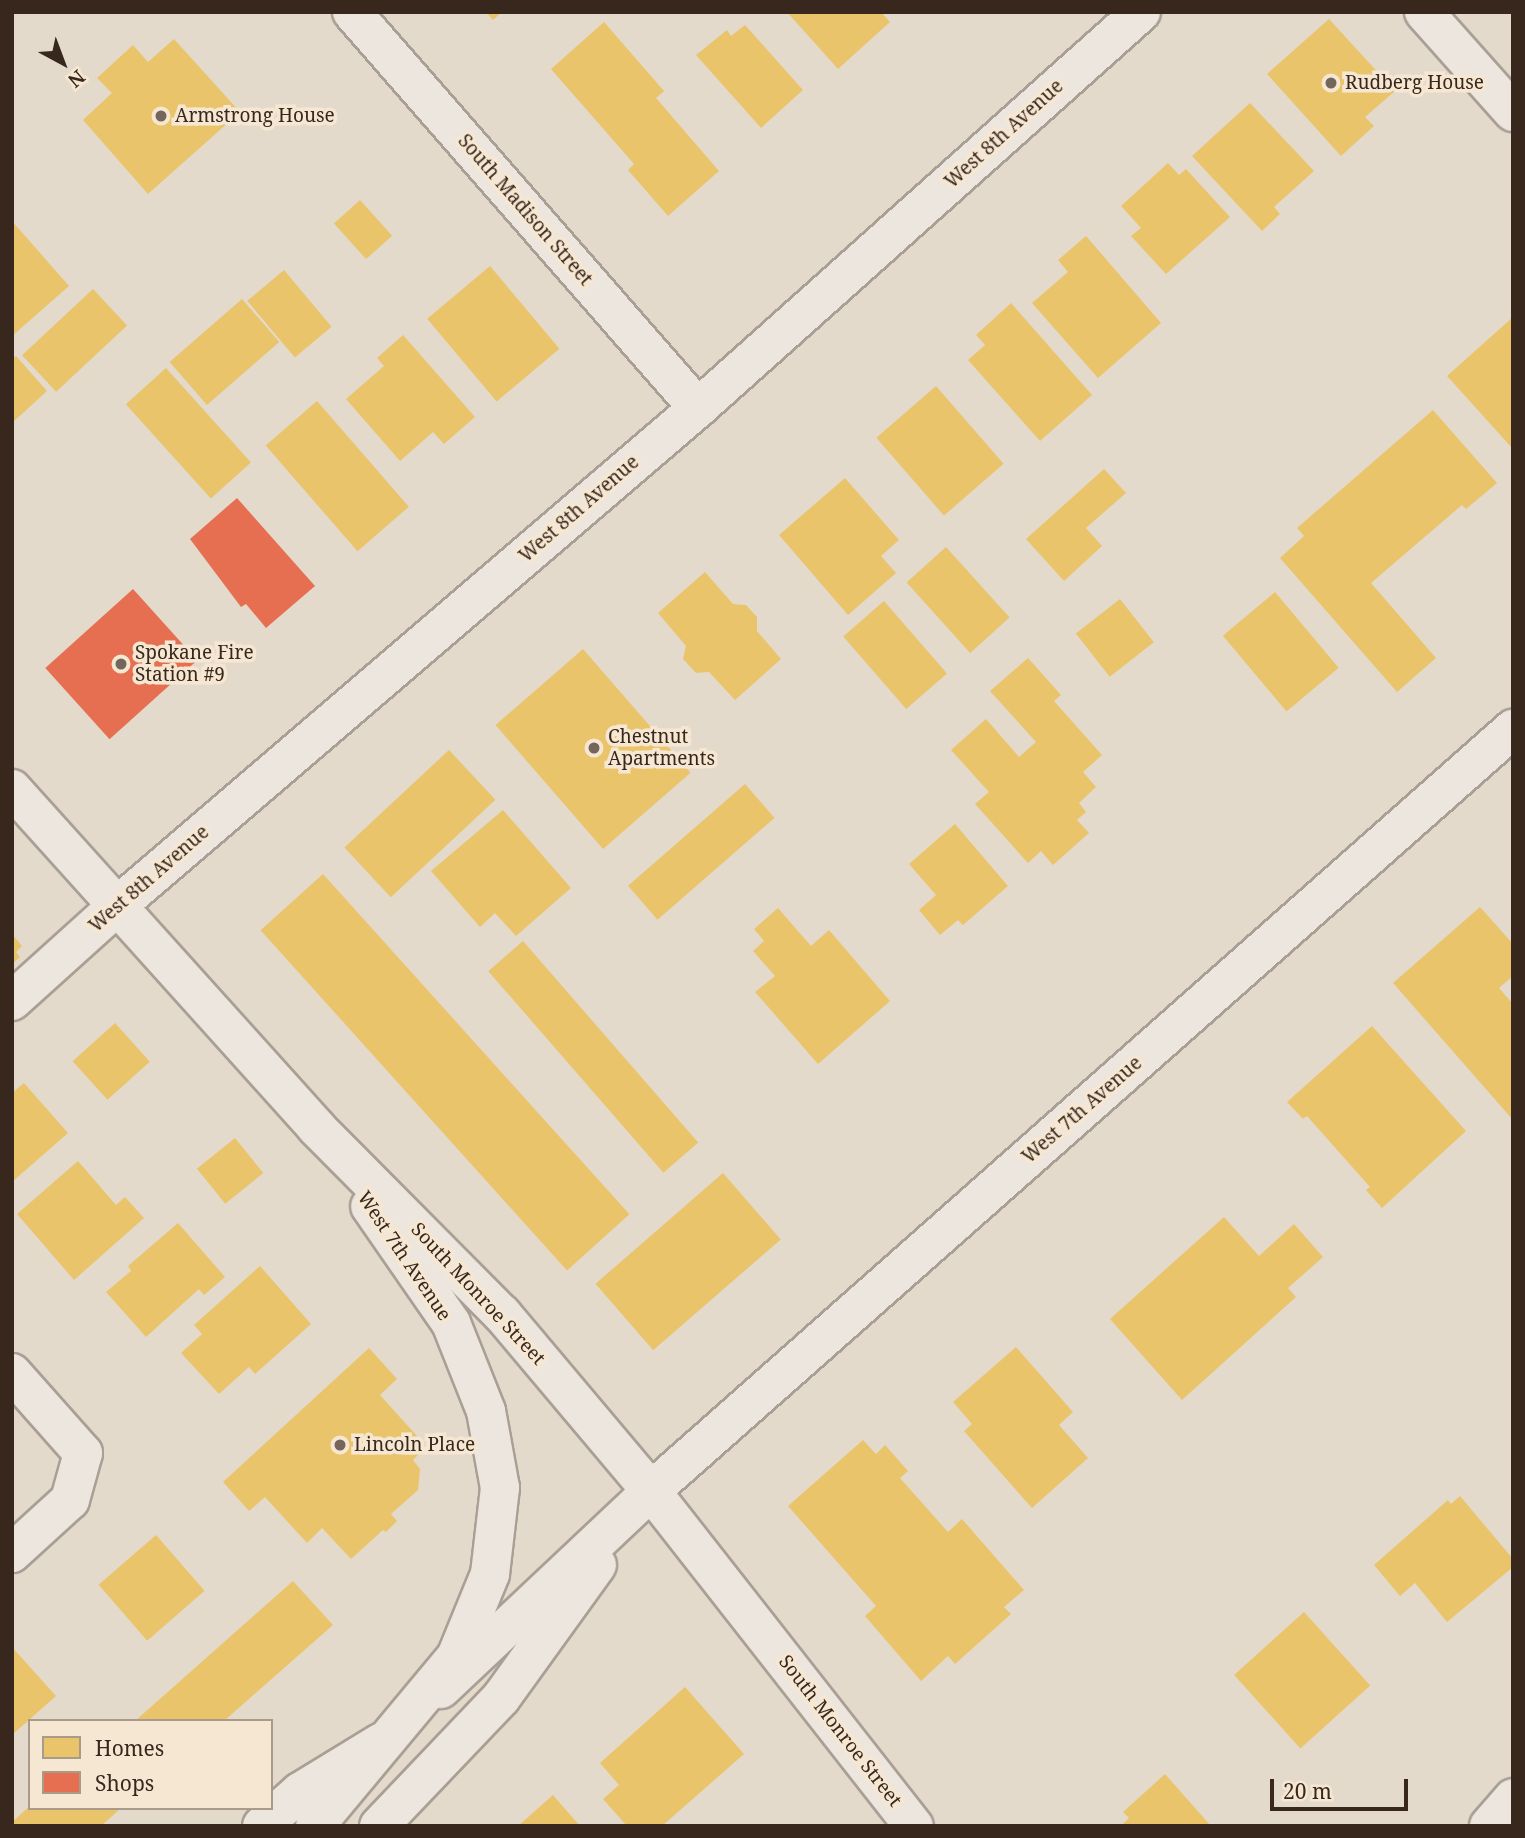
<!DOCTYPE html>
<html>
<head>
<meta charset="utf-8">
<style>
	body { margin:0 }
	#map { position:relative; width:1525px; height:1838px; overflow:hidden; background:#e4dacc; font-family:"Noto Serif",serif }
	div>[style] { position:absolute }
	.homes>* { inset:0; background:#e9c46a; transform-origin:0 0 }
	.shops>* { inset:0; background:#e76f51; transform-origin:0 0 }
	.roads { filter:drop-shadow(2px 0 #a99f95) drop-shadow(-2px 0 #a99f95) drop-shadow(0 2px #a99f95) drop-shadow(0 -2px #a99f95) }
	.street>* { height:38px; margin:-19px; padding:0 19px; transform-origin:19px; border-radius:19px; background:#ece6de }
	.secondary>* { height:38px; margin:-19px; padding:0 19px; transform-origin:19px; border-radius:19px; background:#ece6de }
	.dots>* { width:19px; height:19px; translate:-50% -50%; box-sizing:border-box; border:4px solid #f6e7d2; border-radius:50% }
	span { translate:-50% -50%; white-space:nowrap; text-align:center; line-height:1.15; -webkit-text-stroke:7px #f6e7d2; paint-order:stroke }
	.poi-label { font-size:19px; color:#38271d }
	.left { translate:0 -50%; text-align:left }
	.street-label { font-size:19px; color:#38271d }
	.frame { position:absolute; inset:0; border:14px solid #38271d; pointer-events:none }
	.legend { position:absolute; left:28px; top:1719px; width:245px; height:91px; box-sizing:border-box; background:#f6e7d2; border:2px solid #aa9a8a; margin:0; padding:9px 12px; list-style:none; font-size:21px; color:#38271d }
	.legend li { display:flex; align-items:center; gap:14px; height:35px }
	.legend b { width:35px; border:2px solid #aa9a8a }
	.north { position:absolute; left:28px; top:28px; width:70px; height:70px; -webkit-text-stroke:5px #f6e7d2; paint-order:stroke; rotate:139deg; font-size:19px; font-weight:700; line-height:28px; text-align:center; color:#38271d }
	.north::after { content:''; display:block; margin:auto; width:24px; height:32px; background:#38271d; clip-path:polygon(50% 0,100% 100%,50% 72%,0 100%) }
	.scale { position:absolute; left:1270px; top:1779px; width:138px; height:32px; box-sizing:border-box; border:4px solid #38271d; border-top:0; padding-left:9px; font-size:21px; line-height:24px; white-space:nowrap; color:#38271d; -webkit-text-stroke:5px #f6e7d2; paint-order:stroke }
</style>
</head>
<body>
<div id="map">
	<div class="homes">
		<div style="clip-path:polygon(486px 12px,502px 12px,493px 20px)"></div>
		<div style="clip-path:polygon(787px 12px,881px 12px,890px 22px,838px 69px)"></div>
		<div style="clip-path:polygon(1329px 19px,1395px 91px,1365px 117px,1374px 126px,1341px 156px,1267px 74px)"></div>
		<div style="clip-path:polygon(604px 22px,664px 91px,656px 98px,719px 171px,668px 216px,628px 170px,634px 164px,551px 69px)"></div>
		<div style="clip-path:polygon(745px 25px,803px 90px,761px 128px,696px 55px,727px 30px,731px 36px)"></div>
		<div style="clip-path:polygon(174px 39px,240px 112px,148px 194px,83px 120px,112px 93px,97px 78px,133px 45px,148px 62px)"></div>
		<div style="clip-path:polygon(1250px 103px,1314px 171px,1274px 207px,1280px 214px,1262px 231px,1192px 156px)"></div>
		<div style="clip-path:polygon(1168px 163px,1179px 175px,1186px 169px,1230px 217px,1166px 274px,1131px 236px,1141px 228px,1121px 206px)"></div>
		<div style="left:360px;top:200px;width:48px;height:35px;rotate:48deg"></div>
		<div style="clip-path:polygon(12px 221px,69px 286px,12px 336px)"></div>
		<div style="clip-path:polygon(1086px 236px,1161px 323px,1098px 378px,1032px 303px,1068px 272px,1058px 260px)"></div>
		<div style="left:490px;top:266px;width:108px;height:82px;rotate:50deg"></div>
		<div style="left:284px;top:270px;width:74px;height:48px;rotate:50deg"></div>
		<div style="left:93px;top:289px;width:50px;height:97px;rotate:47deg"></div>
		<div style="left:242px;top:299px;width:57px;height:96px;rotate:49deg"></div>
		<div style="clip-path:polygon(1011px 303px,1092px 395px,1040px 441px,968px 360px,985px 345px,976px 335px)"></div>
		<div style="clip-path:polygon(1513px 317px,1513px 449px,1447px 376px)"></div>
		<div style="clip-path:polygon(403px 335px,475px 417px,444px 444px,433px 432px,400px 461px,346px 399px,384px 366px,377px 358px)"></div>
		<div style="clip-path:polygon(16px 356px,47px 391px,12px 423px,12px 359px)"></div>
		<div style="left:166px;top:368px;width:127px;height:54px;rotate:48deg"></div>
		<div style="left:936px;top:386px;width:103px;height:79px;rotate:49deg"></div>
		<div style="left:317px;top:401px;width:140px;height:68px;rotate:49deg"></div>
		<div style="clip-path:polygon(1433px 410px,1497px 483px,1466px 509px,1462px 505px,1371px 583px,1436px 658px,1397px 692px,1280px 558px,1304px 536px,1297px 528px)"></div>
		<div style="clip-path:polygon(1104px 469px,1126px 493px,1086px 528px,1102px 546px,1064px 581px,1026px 539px)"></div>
		<div style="clip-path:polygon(845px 478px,899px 540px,881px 556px,896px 573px,848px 615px,779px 535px)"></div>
		<div style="left:946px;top:547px;width:95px;height:53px;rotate:48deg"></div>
		<div style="clip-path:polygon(705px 572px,733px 604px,746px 605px,757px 617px,757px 631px,781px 659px,735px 700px,709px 672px,696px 673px,683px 659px,686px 646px,658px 613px)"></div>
		<div style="left:1275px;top:592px;width:99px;height:68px;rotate:50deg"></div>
		<div style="left:1120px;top:599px;width:55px;height:56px;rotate:52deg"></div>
		<div style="left:884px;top:601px;width:96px;height:54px;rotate:49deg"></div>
		<div style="left:583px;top:649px;width:164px;height:116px;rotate:49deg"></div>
		<div style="clip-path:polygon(1028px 658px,1061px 695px,1054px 701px,1102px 755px,1083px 772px,1096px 787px,1079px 803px,1086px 812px,1077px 820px,1089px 833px,1053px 865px,1041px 851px,1028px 863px,975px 804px,989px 792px,951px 750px,986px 719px,1019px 757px,1036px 742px,990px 691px)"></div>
		<div style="left:449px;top:750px;width:68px;height:143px;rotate:47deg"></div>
		<div style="left:745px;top:784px;width:45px;height:155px;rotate:49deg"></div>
		<div style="clip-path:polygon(503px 810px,571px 888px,516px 936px,495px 913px,480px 927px,431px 871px)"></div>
		<div style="clip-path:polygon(955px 824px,1008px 886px,963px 925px,958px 920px,940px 935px,919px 910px,936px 895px,909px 864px)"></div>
		<div style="left:323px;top:874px;width:458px;height:84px;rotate:48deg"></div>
		<div style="clip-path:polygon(1480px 907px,1513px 944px,1513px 976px,1499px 988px,1513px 1004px,1513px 1120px,1393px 983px)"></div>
		<div style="clip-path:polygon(778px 908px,811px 946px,829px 930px,890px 1001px,818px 1064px,755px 992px,775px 976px,753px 951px,764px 941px,754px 929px)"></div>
		<div style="clip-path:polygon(12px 934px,22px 946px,16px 952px,20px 957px,12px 964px)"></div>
		<div style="left:523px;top:941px;width:267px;height:46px;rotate:49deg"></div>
		<div style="left:115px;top:1023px;width:52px;height:57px;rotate:48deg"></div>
		<div style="clip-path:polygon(1372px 1026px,1466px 1131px,1382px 1208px,1366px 1190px,1370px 1187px,1307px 1116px,1303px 1119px,1287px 1102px)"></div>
		<div style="clip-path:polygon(24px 1083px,68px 1133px,12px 1182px,12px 1093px)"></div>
		<div style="left:235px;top:1138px;width:45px;height:49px;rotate:51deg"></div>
		<div style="clip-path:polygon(78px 1161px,116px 1205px,125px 1197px,144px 1218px,74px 1280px,17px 1214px)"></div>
		<div style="left:723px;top:1173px;width:88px;height:169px;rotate:49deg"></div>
		<div style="clip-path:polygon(1224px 1217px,1259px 1256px,1294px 1224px,1323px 1257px,1288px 1288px,1296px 1297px,1182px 1400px,1110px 1319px)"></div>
		<div style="clip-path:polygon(178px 1223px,225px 1277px,204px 1295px,199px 1289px,146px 1337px,106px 1292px,131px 1271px,128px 1266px)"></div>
		<div style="clip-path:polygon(260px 1266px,311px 1324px,255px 1374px,249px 1367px,219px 1394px,181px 1353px,202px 1334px,194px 1325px)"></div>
		<div style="clip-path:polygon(1016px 1347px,1073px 1412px,1059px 1425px,1088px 1458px,1032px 1508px,964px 1431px,972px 1424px,953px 1402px)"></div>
		<div style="clip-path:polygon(369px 1348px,397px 1379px,380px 1395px,417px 1436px,419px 1454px,413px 1460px,420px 1469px,418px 1490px,391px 1514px,397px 1521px,386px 1532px,383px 1530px,351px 1559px,322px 1528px,307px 1543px,265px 1497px,249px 1511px,223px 1482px)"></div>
		<div style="clip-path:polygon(863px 1440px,876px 1454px,885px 1445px,908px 1471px,900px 1478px,948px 1532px,962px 1519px,1024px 1590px,1004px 1607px,1011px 1614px,955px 1664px,948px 1656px,921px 1681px,865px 1616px,876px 1606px,788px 1506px)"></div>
		<div style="clip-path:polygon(1460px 1496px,1513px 1559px,1513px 1567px,1447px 1622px,1415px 1583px,1400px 1596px,1374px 1565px,1448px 1500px,1451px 1504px)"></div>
		<div style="left:156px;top:1535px;width:74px;height:76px;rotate:49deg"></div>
		<div style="clip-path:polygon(293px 1581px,333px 1625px,224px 1721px,135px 1721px)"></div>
		<div style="left:1304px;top:1612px;width:99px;height:94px;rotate:48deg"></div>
		<div style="clip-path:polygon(12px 1647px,56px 1696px,12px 1735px)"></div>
		<div style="clip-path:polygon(685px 1687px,744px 1754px,662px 1826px,627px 1826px,603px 1799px,619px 1785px,600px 1763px)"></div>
		<div style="clip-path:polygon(1165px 1774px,1211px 1826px,1121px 1826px,1129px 1818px,1123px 1812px)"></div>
		<div style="clip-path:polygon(553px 1795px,580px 1826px,518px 1826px)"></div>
		<div style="clip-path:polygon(30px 1806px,30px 1808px,121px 1808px,101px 1826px,12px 1826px,12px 1822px)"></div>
	</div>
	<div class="shops">
		<div style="clip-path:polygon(237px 498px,315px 586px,266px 628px,246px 604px,241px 607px,190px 539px)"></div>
		<div style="left:133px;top:589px;width:96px;height:118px;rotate:48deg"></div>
	</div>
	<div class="roads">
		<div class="street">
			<div style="left:352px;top:12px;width:526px;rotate:48.86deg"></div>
			<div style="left:1424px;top:12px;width:134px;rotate:48.3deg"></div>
			<div style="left:12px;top:1001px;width:142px;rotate:-42.1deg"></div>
			<div style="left:117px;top:906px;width:765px;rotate:-40.6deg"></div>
			<div style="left:698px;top:408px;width:594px;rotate:-41.79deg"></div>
			<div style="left:12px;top:1373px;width:107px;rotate:48.4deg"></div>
			<div style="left:83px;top:1453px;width:49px;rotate:105.5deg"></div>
			<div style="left:70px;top:1500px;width:79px;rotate:137.6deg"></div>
			<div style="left:441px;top:1689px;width:289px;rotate:-43.3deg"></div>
			<div style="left:651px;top:1491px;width:1151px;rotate:-41.48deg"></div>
			<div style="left:262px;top:1826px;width:51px;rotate:-41.8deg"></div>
			<div style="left:300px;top:1792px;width:94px;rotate:-31.5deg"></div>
			<div style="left:379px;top:1826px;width:177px;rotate:-46.4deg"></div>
			<div style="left:501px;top:1698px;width:164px;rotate:-54.2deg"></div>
			<div style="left:1489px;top:1826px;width:37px;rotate:-49deg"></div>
		</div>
		<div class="secondary">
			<div style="left:12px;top:789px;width:455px;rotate:48deg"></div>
			<div style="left:316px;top:1127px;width:264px;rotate:45.2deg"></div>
			<div style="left:502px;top:1314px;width:231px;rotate:49.9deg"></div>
			<div style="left:651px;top:1491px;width:426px;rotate:51.9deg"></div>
			<div style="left:315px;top:1826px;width:220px;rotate:-50.2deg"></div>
			<div style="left:456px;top:1657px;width:90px;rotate:-67.7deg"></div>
			<div style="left:490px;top:1574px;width:87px;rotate:-83.4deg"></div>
			<div style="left:500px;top:1488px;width:78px;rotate:-100.3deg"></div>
			<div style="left:486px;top:1411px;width:95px;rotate:-111.7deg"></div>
			<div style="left:451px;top:1323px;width:142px;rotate:-124.7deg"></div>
		</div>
	</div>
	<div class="dots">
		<div style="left:1331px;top:83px;background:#74665a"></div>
		<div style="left:161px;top:116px;background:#74665a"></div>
		<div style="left:121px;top:664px;background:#74665a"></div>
		<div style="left:594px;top:748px;background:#74665a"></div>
		<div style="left:340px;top:1445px;background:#74665a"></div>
	</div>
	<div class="poi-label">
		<span class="left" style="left:1345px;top:83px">Rudberg House</span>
		<span class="left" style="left:175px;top:116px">Armstrong House</span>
		<span class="left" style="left:135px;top:664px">Spokane Fire<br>Station #9</span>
		<span class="left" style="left:608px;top:748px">Chestnut<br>Apartments</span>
		<span class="left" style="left:354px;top:1445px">Lincoln Place</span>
	</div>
	<div class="street-label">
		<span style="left:1004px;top:134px;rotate:-42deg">West 8th Avenue</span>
		<span style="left:525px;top:210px;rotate:49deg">South Madison Street</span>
		<span style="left:579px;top:509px;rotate:-41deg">West 8th Avenue</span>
		<span style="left:149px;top:879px;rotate:-41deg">West 8th Avenue</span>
		<span style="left:1082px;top:1110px;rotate:-41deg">West 7th Avenue</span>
		<span style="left:404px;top:1256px;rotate:56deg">West 7th Avenue</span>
		<span style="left:478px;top:1294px;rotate:47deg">South Monroe Street</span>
		<span style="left:840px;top:1731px;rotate:52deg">South Monroe Street</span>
	</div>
	<div class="frame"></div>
	<ul class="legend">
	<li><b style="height:19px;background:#e9c46a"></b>Homes</li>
	<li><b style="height:19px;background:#e76f51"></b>Shops</li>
	</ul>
	<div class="north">N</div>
	<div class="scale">20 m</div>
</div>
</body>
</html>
